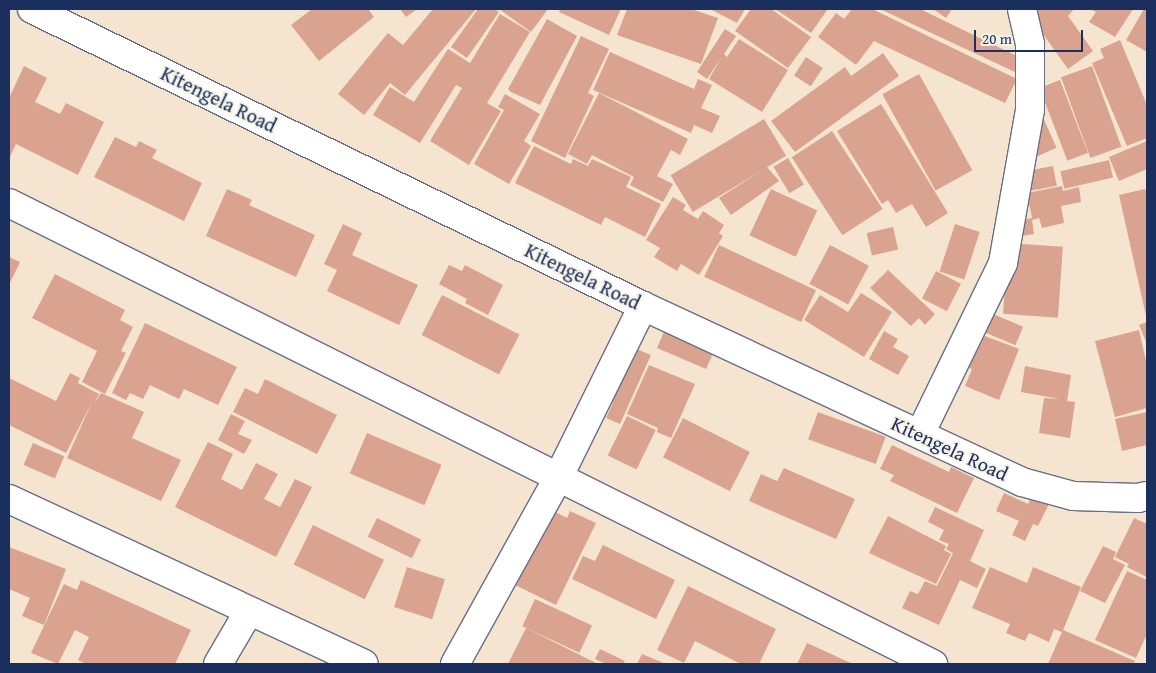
<!DOCTYPE html>
<html>
<head>
<meta charset="utf-8">
<style>
	body { margin:0 }
	#map { position:relative; width:1156px; height:673px; overflow:hidden; background:#f5e5d0; font-family:"Gentium Book Plus",serif }
	div>[style] { position:absolute }
	.building>* { inset:0; background:#daa390; transform-origin:0 0 }
	.roads { filter:drop-shadow(1px 0 #676f86) drop-shadow(-1px 0 #676f86) drop-shadow(0 1px #676f86) drop-shadow(0 -1px #676f86) }
	.minor>* { height:28px; margin:-14px; padding:0 14px; transform-origin:14px; border-radius:14px; background:#fff }
	span { translate:-50% -50%; white-space:nowrap; text-align:center; line-height:1.15; -webkit-text-stroke:4px #f7f3e8; paint-order:stroke }
	.street-label { font-size:20px; color:#1b2f5e }
	.frame { position:absolute; inset:0; border:10px solid #1b2f5e; pointer-events:none }
	.scale { position:absolute; left:974px; top:30px; width:109px; height:22px; box-sizing:border-box; border:2px solid #1b2f5e; border-top:0; padding-left:6px; font-size:15px; line-height:18px; white-space:nowrap; color:#1b2f5e; -webkit-text-stroke:4px #f7f3e8; paint-order:stroke }
</style>
</head>
<body>
<div id="map">
	<div class="building">
		<div style="clip-path:polygon(312px 9px,368px 9px,374px 17px,319px 61px,291px 25px)"></div>
		<div style="clip-path:polygon(400px 9px,417px 9px,406px 17px)"></div>
		<div style="clip-path:polygon(433px 9px,476px 9px,405px 95px,390px 83px,364px 115px,338px 94px,388px 33px,403px 45px)"></div>
		<div style="clip-path:polygon(478px 9px,494px 9px,499px 12px,467px 58px,451px 47px)"></div>
		<div style="clip-path:polygon(499px 9px,548px 9px,531px 32px)"></div>
		<div style="clip-path:polygon(560px 9px,621px 9px,609px 35px,559px 12px)"></div>
		<div style="clip-path:polygon(627px 9px,691px 9px,718px 18px,701px 64px,617px 35px)"></div>
		<div style="clip-path:polygon(710px 9px,745px 9px,737px 23px)"></div>
		<div style="clip-path:polygon(751px 9px,771px 9px,811px 37px,788px 68px,735px 31px)"></div>
		<div style="clip-path:polygon(775px 9px,828px 9px,811px 33px)"></div>
		<div style="clip-path:polygon(852px 9px,872px 9px,1017px 79px,1005px 103px,874px 41px,856px 65px,818px 37px,836px 13px,844px 19px)"></div>
		<div style="clip-path:polygon(880px 9px,920px 9px,1021px 58px,1015px 72px)"></div>
		<div style="clip-path:polygon(933px 9px,952px 9px,946px 18px)"></div>
		<div style="clip-path:polygon(1025px 9px,1074px 9px,1068px 16px,1093px 51px,1068px 69px)"></div>
		<div style="clip-path:polygon(1090px 9px,1133px 9px,1115px 37px,1089px 22px,1096px 12px)"></div>
		<div style="clip-path:polygon(1144px 9px,1147px 9px,1147px 52px,1126px 40px)"></div>
		<div style="clip-path:polygon(500px 14px,530px 32px,487px 103px,501px 111px,469px 165px,430px 141px,462px 88px,456px 85px,420px 143px,373px 115px,390px 87px,414px 102px,448px 49px,470px 63px)"></div>
		<div style="clip-path:polygon(547px 19px,577px 36px,540px 105px,511px 92px,508px 89px)"></div>
		<div style="clip-path:polygon(725px 29px,736px 36px,724px 54px,727px 57px,739px 39px,788px 70px,762px 112px,709px 79px,721px 58px,707px 79px,697px 72px)"></div>
		<div style="clip-path:polygon(581px 36px,609px 49px,588px 93px,594px 96px,565px 158px,531px 141px)"></div>
		<div style="clip-path:polygon(1120px 40px,1147px 105px,1147px 138px,1127px 146px,1092px 63px,1104px 58px,1100px 49px)"></div>
		<div style="clip-path:polygon(610px 52px,694px 89px,698px 79px,712px 85px,701px 108px,720px 116px,712px 133px,694px 125px,691px 133px,593px 90px)"></div>
		<div style="clip-path:polygon(883px 53px,899px 76px,795px 152px,771px 121px,845px 67px,851px 76px)"></div>
		<div style="left:806px;top:57px;width:20px;height:22px;rotate:33deg"></div>
		<div style="clip-path:polygon(24px 66px,47px 78px,35px 102px,60px 114px,66px 103px,104px 122px,78px 175px,16px 144px,9px 159px,9px 98px)"></div>
		<div style="left:1092px;top:66px;width:86px;height:33px;rotate:70deg"></div>
		<div style="left:919px;top:74px;width:110px;height:42px;rotate:61deg"></div>
		<div style="left:1060px;top:80px;width:78px;height:22px;rotate:69deg"></div>
		<div style="clip-path:polygon(599px 93px,688px 139px,680px 155px,671px 150px,657px 176px,673px 184px,663px 202px,630px 185px,634px 177px,592px 155px,587px 164px,568px 154px)"></div>
		<div style="clip-path:polygon(505px 94px,540px 114px,524px 141px,531px 146px,509px 184px,474px 164px,504px 110px,498px 107px)"></div>
		<div style="clip-path:polygon(881px 104px,948px 213px,926px 227px,912px 204px,896px 213px,888px 200px,882px 204px,837px 131px)"></div>
		<div style="left:1037px;top:104px;width:48px;height:22px;rotate:66deg"></div>
		<div style="left:764px;top:119px;width:43px;height:109px;rotate:59deg"></div>
		<div style="left:832px;top:131px;width:93px;height:48px;rotate:57deg"></div>
		<div style="clip-path:polygon(115px 137px,136px 147px,139px 141px,157px 150px,152px 158px,202px 183px,184px 221px,94px 177px)"></div>
		<div style="clip-path:polygon(1147px 141px,1147px 169px,1119px 181px,1109px 157px)"></div>
		<div style="clip-path:polygon(534px 146px,571px 164px,573px 159px,588px 166px,592px 159px,631px 177px,626px 187px,661px 204px,645px 237px,605px 217px,601px 225px,515px 183px)"></div>
		<div style="left:788px;top:158px;width:31px;height:17px;rotate:59deg"></div>
		<div style="left:1109px;top:160px;width:18px;height:50px;rotate:77deg"></div>
		<div style="left:1053px;top:166px;width:20px;height:36px;rotate:79deg"></div>
		<div style="clip-path:polygon(767px 167px,779px 181px,731px 215px,719px 198px)"></div>
		<div style="clip-path:polygon(1062px 186px,1063px 191px,1079px 187px,1081px 202px,1061px 206px,1064px 223px,1042px 228px,1039px 218px,1032px 220px,1034px 234px,1005px 239px,1024px 207px,1026px 219px,1032px 218px,1027px 193px)"></div>
		<div style="clip-path:polygon(227px 189px,252px 200px,249px 205px,315px 235px,296px 277px,206px 236px)"></div>
		<div style="left:771px;top:189px;width:51px;height:51px;rotate:25deg"></div>
		<div style="clip-path:polygon(1145px 189px,1147px 193px,1146px 316px,1119px 195px)"></div>
		<div style="clip-path:polygon(673px 197px,686px 205px,683px 210px,698px 219px,703px 211px,724px 225px,719px 233px,723px 236px,699px 275px,681px 264px,677px 271px,654px 257px,660px 248px,646px 240px)"></div>
		<div style="clip-path:polygon(343px 224px,362px 233px,352px 255px,418px 285px,399px 325px,327px 291px,337px 270px,324px 264px)"></div>
		<div style="left:955px;top:224px;width:26px;height:50px;rotate:18deg"></div>
		<div style="left:893px;top:227px;width:23px;height:27px;rotate:77deg"></div>
		<div style="left:1008px;top:243px;width:55px;height:71px;rotate:4deg"></div>
		<div style="left:719px;top:245px;width:107px;height:35px;rotate:25deg"></div>
		<div style="left:830px;top:245px;width:44px;height:44px;rotate:28deg"></div>
		<div style="clip-path:polygon(9px 257px,20px 262px,9px 285px)"></div>
		<div style="clip-path:polygon(449px 265px,462px 271px,465px 265px,503px 285px,488px 315px,465px 303px,467px 299px,439px 284px)"></div>
		<div style="clip-path:polygon(888px 270px,935px 314px,925px 325px,919px 318px,911px 326px,870px 288px)"></div>
		<div style="left:936px;top:271px;width:28px;height:31px;rotate:27deg"></div>
		<div style="clip-path:polygon(55px 274px,125px 310px,120px 320px,133px 327px,121px 351px,126px 353px,105px 394px,82px 382px,97px 351px,32px 318px)"></div>
		<div style="clip-path:polygon(861px 293px,892px 312px,864px 357px,804px 320px,820px 295px,848px 312px)"></div>
		<div style="left:442px;top:295px;width:87px;height:45px;rotate:27deg"></div>
		<div style="left:979px;top:308px;width:48px;height:20px;rotate:23deg"></div>
		<div style="clip-path:polygon(1147px 322px,1147px 344px,1139px 325px)"></div>
		<div style="clip-path:polygon(145px 323px,237px 367px,218px 405px,184px 389px,179px 399px,150px 385px,143px 399px,130px 393px,126px 400px,112px 393px)"></div>
		<div style="clip-path:polygon(667px 325px,714px 351px,706px 369px,657px 348px)"></div>
		<div style="clip-path:polygon(966px 329px,1019px 349px,999px 400px,965px 386px,972px 369px,953px 362px)"></div>
		<div style="clip-path:polygon(1139px 330px,1147px 365px,1147px 408px,1115px 417px,1095px 341px)"></div>
		<div style="clip-path:polygon(884px 331px,898px 339px,893px 347px,909px 356px,898px 375px,869px 359px)"></div>
		<div style="clip-path:polygon(634px 348px,651px 355px,620px 424px,606px 418px,613px 403px,610px 401px)"></div>
		<div style="clip-path:polygon(649px 365px,695px 384px,671px 438px,657px 432px,658px 428px,627px 414px)"></div>
		<div style="clip-path:polygon(1025px 366px,1071px 375px,1067px 401px,1075px 402px,1070px 438px,1039px 433px,1044px 398px,1060px 399px,1021px 392px)"></div>
		<div style="clip-path:polygon(70px 373px,80px 378px,78px 383px,99px 394px,94px 404px,101px 393px,144px 412px,132px 438px,181px 460px,161px 501px,67px 458px,92px 402px,66px 453px,9px 425px,9px 378px,56px 401px)"></div>
		<div style="clip-path:polygon(265px 379px,337px 415px,317px 454px,233px 412px,245px 388px,258px 394px)"></div>
		<div style="left:818px;top:412px;width:72px;height:29px;rotate:20deg"></div>
		<div style="clip-path:polygon(1147px 412px,1147px 445px,1122px 451px,1115px 419px)"></div>
		<div style="clip-path:polygon(231px 414px,245px 421px,238px 434px,252px 440px,244px 454px,218px 440px)"></div>
		<div style="left:627px;top:416px;width:32px;height:44px;rotate:26deg"></div>
		<div style="left:683px;top:418px;width:75px;height:44px;rotate:27deg"></div>
		<div style="left:367px;top:433px;width:81px;height:44px;rotate:23deg"></div>
		<div style="clip-path:polygon(208px 442px,233px 454px,221px 479px,242px 490px,256px 463px,278px 474px,264px 499px,280px 507px,295px 479px,312px 487px,276px 557px,175px 507px)"></div>
		<div style="left:33px;top:443px;width:34px;height:24px;rotate:23deg"></div>
		<div style="clip-path:polygon(892px 445px,949px 472px,951px 467px,974px 478px,957px 513px,890px 481px,894px 475px,880px 469px)"></div>
		<div style="clip-path:polygon(784px 468px,855px 499px,836px 539px,749px 501px,761px 474px,777px 481px)"></div>
		<div style="clip-path:polygon(1004px 493px,1028px 504px,1032px 496px,1049px 504px,1038px 526px,1033px 524px,1025px 541px,1012px 535px,1019px 521px,996px 511px)"></div>
		<div style="clip-path:polygon(935px 507px,984px 530px,970px 561px,986px 569px,977px 588px,960px 580px,939px 625px,902px 608px,910px 591px,918px 594px,925px 581px,937px 586px,953px 553px,946px 549px,949px 544px,939px 540px,944px 530px,928px 522px)"></div>
		<div style="clip-path:polygon(553px 511px,567px 518px,570px 511px,596px 523px,556px 605px,515px 585px)"></div>
		<div style="clip-path:polygon(888px 516px,946px 546px,944px 550px,951px 554px,936px 584px,869px 553px)"></div>
		<div style="left:377px;top:518px;width:49px;height:21px;rotate:26deg"></div>
		<div style="clip-path:polygon(1134px 518px,1147px 524px,1147px 577px,1127px 567px,1129px 564px,1115px 557px)"></div>
		<div style="left:313px;top:525px;width:79px;height:44px;rotate:26deg"></div>
		<div style="clip-path:polygon(603px 545px,675px 580px,656px 619px,572px 579px,583px 556px,595px 561px)"></div>
		<div style="clip-path:polygon(1103px 546px,1116px 552px,1113px 559px,1125px 565px,1105px 603px,1080px 591px)"></div>
		<div style="clip-path:polygon(9px 547px,66px 569px,44px 625px,22px 616px,30px 598px,9px 589px)"></div>
		<div style="left:407px;top:567px;width:40px;height:42px;rotate:18deg"></div>
		<div style="clip-path:polygon(990px 567px,1027px 583px,1033px 567px,1081px 587px,1063px 630px,1135px 661px,1134px 664px,1048px 664px,1062px 632px,1054px 629px,1049px 642px,1029px 633px,1025px 641px,1006px 633px,1010px 624px,972px 608px)"></div>
		<div style="clip-path:polygon(1127px 571px,1147px 580px,1147px 634px,1136px 658px,1095px 640px)"></div>
		<div style="clip-path:polygon(81px 580px,191px 630px,175px 664px,86px 664px,78px 660px,89px 637px,75px 630px,58px 664px,31px 653px,64px 584px,77px 590px)"></div>
		<div style="clip-path:polygon(688px 586px,776px 629px,759px 664px,741px 664px,695px 641px,684px 663px,657px 650px)"></div>
		<div style="left:535px;top:599px;width:63px;height:30px;rotate:25deg"></div>
		<div style="clip-path:polygon(526px 628px,598px 664px,508px 664px)"></div>
		<div style="clip-path:polygon(807px 643px,853px 664px,797px 664px)"></div>
		<div style="clip-path:polygon(600px 649px,625px 661px,623px 664px,606px 664px,595px 659px)"></div>
		<div style="clip-path:polygon(642px 654px,666px 664px,637px 664px)"></div>
	</div>
	<div class="roads">
		<div class="minor">
			<div style="left:32px;top:9px;width:679px;rotate:25.92deg"></div>
			<div style="left:643px;top:306px;width:418px;rotate:24.9deg"></div>
			<div style="left:1022px;top:482px;width:53px;rotate:15.4deg"></div>
			<div style="left:1073px;top:496px;width:65px;rotate:1.8deg"></div>
			<div style="left:1138px;top:498px;width:9px;rotate:-13deg"></div>
			<div style="left:9px;top:203px;width:1033px;rotate:26.52deg"></div>
			<div style="left:920px;top:434px;width:190px;rotate:-64.1deg"></div>
			<div style="left:1003px;top:263px;width:155px;rotate:-80deg"></div>
			<div style="left:1030px;top:110px;width:66px;rotate:-90deg"></div>
			<div style="left:1030px;top:44px;width:36px;rotate:-103deg"></div>
			<div style="left:9px;top:499px;width:391px;rotate:24.9deg"></div>
			<div style="left:218px;top:664px;width:61px;rotate:-59.7deg"></div>
			<div style="left:455px;top:664px;width:215px;rotate:-61deg"></div>
			<div style="left:559px;top:476px;width:190px;rotate:-63.7deg"></div>
		</div>
	</div>
	<div class="street-label">
		<span style="left:219px;top:99px;rotate:26deg">Kitengela Road</span>
		<span style="left:583px;top:276px;rotate:26deg">Kitengela Road</span>
		<span style="left:950px;top:448px;rotate:25deg">Kitengela Road</span>
	</div>
	<div class="frame"></div>
	<div class="scale">20 m</div>
</div>
</body>
</html>
